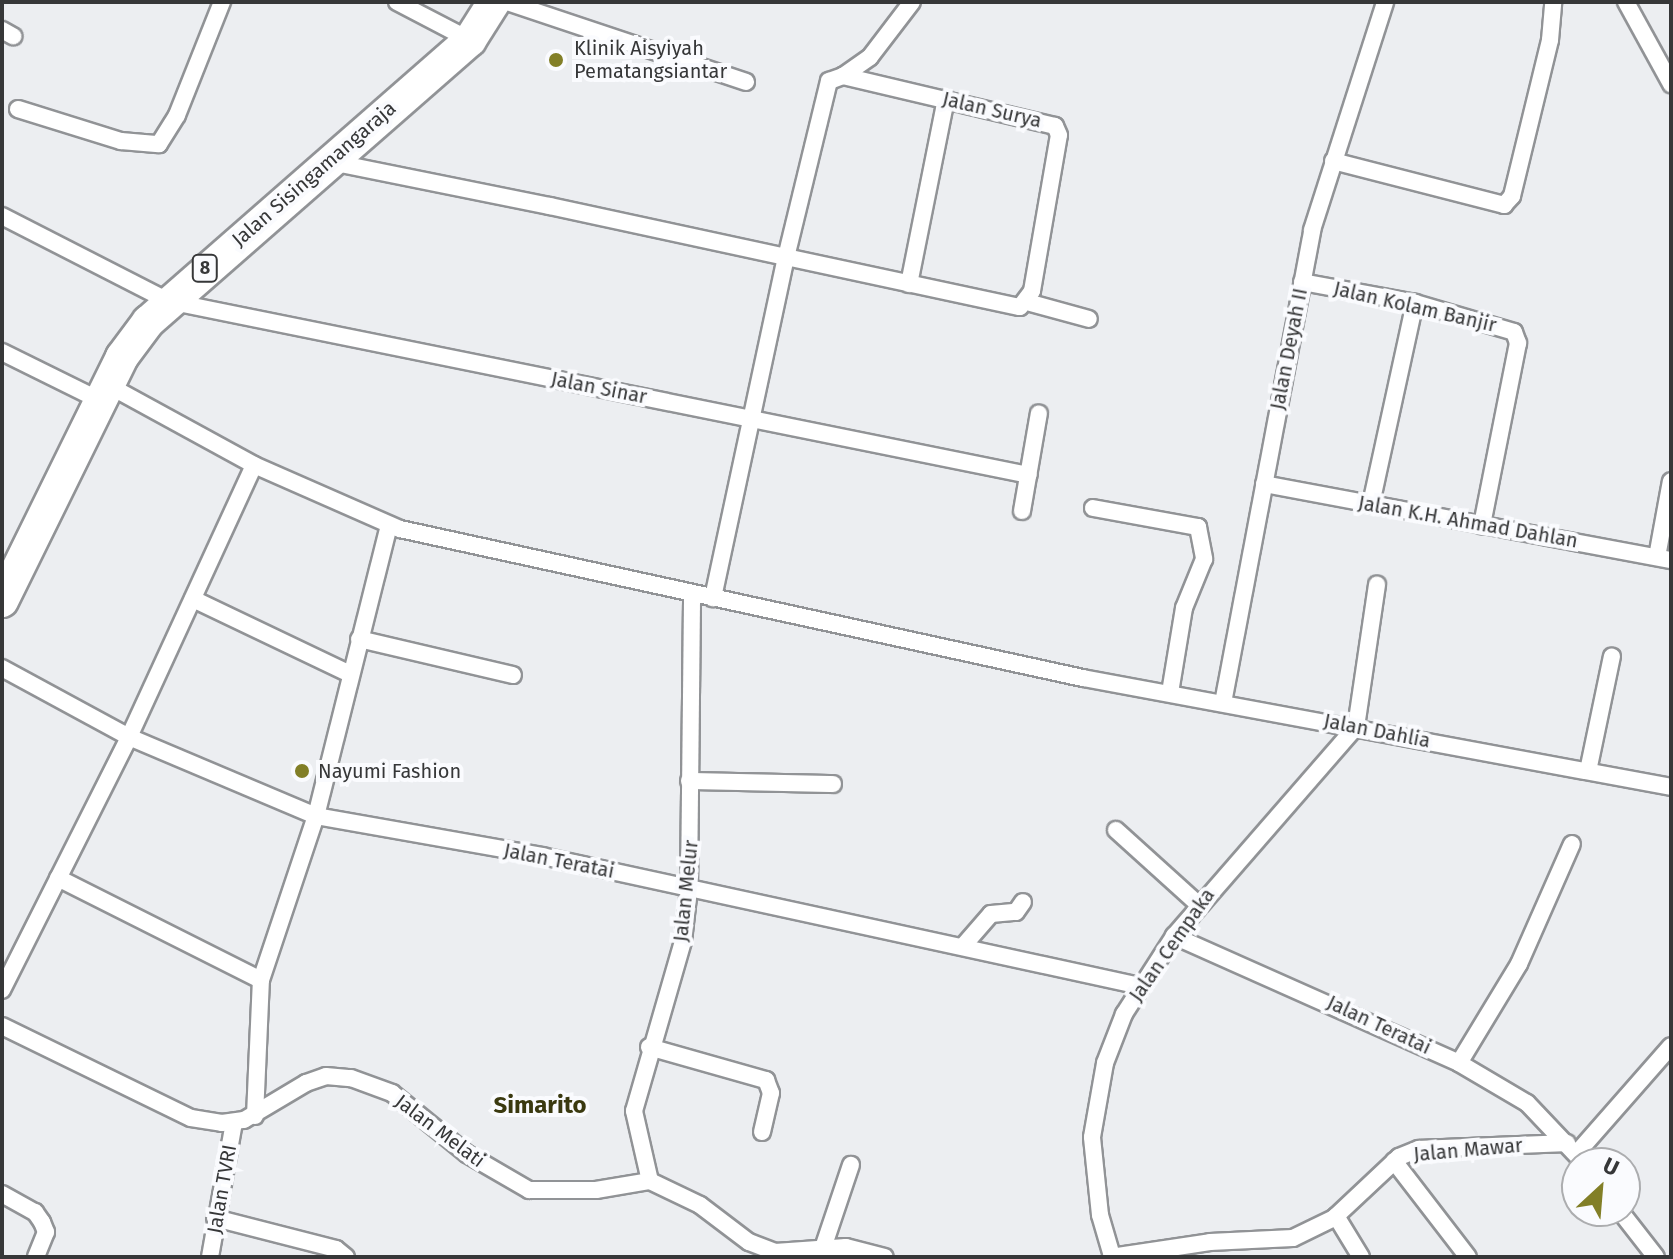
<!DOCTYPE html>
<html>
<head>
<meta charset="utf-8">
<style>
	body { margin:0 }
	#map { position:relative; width:1673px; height:1259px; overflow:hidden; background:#eceef1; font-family:"Fira Sans",sans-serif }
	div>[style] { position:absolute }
	.roads { filter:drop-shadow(2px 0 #919396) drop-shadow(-2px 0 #919396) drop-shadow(0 2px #919396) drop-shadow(0 -2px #919396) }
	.street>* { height:16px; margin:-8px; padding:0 8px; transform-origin:8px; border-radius:8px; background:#fff }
	.highway>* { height:32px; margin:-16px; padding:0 16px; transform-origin:16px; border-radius:16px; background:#fff }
	.dots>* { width:22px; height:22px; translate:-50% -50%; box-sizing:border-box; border:4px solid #fafbfe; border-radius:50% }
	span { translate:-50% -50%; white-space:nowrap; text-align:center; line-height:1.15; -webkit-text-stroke:8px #fafbfe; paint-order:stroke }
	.shield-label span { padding:2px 6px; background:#fafbfe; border:2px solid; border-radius:6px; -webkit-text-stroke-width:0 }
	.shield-label { font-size:18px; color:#363738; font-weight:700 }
	.poi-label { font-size:20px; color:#363738 }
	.left { translate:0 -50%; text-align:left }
	.street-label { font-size:20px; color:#363738 }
	.quarter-label { font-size:24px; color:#3a390f; font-weight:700 }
	.frame { position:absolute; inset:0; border:4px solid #363738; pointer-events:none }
	.north { position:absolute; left:1561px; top:1147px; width:80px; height:80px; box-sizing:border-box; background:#fafbfe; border:2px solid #acadaf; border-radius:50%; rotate:26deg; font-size:22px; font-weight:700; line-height:32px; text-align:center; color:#363738 }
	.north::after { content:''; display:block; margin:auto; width:28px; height:36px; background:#827f27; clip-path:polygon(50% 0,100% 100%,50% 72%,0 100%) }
</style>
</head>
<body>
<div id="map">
	<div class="roads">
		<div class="street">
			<div style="left:397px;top:2px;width:82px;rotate:27.5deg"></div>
			<div style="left:507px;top:2px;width:252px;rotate:18.5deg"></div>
			<div style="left:1626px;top:2px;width:94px;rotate:61.2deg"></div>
			<div style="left:2px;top:30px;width:13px;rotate:29deg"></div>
			<div style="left:843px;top:76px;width:33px;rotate:-35deg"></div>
			<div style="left:870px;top:57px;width:69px;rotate:-52.6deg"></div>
			<div style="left:18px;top:109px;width:108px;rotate:17.3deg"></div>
			<div style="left:121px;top:141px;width:38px;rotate:5deg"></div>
			<div style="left:159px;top:144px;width:34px;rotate:-58deg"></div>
			<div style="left:177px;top:115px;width:122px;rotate:-68.3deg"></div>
			<div style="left:1333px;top:161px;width:177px;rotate:14.4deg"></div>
			<div style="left:1504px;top:205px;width:12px;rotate:-48deg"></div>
			<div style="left:1512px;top:196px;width:161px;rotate:-76.3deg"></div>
			<div style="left:1550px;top:40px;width:38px;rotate:-85deg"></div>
			<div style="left:331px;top:162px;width:223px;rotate:11.4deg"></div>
			<div style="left:550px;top:206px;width:241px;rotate:12.2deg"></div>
			<div style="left:786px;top:257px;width:239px;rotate:12.1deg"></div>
			<div style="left:1020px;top:307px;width:20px;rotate:-53deg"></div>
			<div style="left:1032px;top:291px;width:158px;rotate:-80.2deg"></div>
			<div style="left:1059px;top:135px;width:10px;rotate:-114deg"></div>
			<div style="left:1055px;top:126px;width:218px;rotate:-166.7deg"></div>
			<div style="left:843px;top:76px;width:15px;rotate:160deg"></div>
			<div style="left:829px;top:81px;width:181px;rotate:103.7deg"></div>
			<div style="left:786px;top:257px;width:349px;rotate:102.1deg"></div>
			<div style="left:2px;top:216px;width:186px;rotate:27.1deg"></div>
			<div style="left:168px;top:301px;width:878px;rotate:11.43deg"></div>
			<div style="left:1302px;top:282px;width:115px;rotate:10.5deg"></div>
			<div style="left:1415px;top:303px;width:103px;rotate:16.3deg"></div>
			<div style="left:1514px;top:332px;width:12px;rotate:70deg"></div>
			<div style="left:1518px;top:343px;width:186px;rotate:101.2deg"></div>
			<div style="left:909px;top:284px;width:189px;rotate:-78.7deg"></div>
			<div style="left:1027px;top:302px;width:64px;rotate:15.3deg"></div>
			<div style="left:2px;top:352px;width:110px;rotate:26.3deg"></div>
			<div style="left:108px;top:385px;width:166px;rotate:28.7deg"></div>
			<div style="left:254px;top:465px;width:159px;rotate:23.7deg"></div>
			<div style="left:400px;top:529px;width:699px;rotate:12.31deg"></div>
			<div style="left:1083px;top:678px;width:598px;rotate:10.5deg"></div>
			<div style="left:1264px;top:484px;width:414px;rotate:10.6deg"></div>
			<div style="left:1371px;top:504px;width:206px;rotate:-77.7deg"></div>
			<div style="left:1093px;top:508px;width:107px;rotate:10.3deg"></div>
			<div style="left:1198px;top:527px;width:33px;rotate:79deg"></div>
			<div style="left:1204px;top:559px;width:53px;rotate:112.2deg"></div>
			<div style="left:1184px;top:608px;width:86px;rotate:99.4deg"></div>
			<div style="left:1022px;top:511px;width:99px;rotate:-80.2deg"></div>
			<div style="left:1657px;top:557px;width:77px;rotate:-79.6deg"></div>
			<div style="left:193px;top:599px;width:174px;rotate:25.5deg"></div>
			<div style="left:359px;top:639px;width:158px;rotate:13.2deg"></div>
			<div style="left:2px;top:668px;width:145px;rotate:28.5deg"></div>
			<div style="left:129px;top:737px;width:203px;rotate:22.9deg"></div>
			<div style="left:316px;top:816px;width:230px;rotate:10deg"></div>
			<div style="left:542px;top:856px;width:612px;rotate:12.26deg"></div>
			<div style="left:1223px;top:703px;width:481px;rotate:-79.3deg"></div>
			<div style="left:1312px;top:230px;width:239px;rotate:-72.2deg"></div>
			<div style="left:1588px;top:771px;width:117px;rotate:-78.2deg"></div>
			<div style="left:689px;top:781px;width:144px;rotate:1.2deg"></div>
			<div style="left:1116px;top:830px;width:110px;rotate:42.1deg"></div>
			<div style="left:58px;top:878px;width:227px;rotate:26.7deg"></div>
			<div style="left:1174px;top:936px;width:312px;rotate:24deg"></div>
			<div style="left:1459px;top:1063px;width:79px;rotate:30.5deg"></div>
			<div style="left:1527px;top:1103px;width:83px;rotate:46.5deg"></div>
			<div style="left:964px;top:945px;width:41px;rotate:-48.9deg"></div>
			<div style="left:991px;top:914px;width:25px;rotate:-5deg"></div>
			<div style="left:1016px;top:912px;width:12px;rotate:-55deg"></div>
			<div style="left:2px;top:990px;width:283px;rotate:-63.3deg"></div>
			<div style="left:129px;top:737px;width:299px;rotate:-65.3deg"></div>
			<div style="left:2px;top:1026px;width:210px;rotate:26deg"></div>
			<div style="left:191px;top:1118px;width:31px;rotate:9deg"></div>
			<div style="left:222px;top:1123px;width:22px;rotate:-8deg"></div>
			<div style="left:244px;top:1120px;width:72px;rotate:-30.8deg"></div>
			<div style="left:306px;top:1083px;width:21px;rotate:-19deg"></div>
			<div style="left:326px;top:1076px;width:25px;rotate:5deg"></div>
			<div style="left:351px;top:1078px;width:44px;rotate:20.1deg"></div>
			<div style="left:392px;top:1093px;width:97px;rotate:39.1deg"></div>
			<div style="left:467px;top:1154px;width:72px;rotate:30.1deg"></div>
			<div style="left:529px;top:1190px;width:67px"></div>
			<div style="left:596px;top:1190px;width:55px;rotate:-9.5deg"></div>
			<div style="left:650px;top:1181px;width:55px;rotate:25.6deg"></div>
			<div style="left:700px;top:1205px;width:61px;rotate:37.1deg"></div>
			<div style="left:749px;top:1242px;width:28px;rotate:21deg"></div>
			<div style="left:775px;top:1252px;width:71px;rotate:-4deg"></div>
			<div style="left:846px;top:1247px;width:40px;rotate:14.4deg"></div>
			<div style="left:649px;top:1047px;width:122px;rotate:15.8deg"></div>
			<div style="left:766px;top:1080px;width:14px;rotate:69deg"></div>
			<div style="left:771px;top:1093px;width:40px;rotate:103deg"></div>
			<div style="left:1459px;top:1063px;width:116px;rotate:-58.8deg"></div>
			<div style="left:1519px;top:964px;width:131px;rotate:-66.2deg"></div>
			<div style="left:255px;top:1116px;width:136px;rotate:-87.5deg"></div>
			<div style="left:261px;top:980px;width:173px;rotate:-71.5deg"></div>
			<div style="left:316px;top:816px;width:300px;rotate:-75.9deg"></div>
			<div style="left:1577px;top:1153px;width:142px;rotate:-48.7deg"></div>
			<div style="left:1394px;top:1161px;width:121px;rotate:52.4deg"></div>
			<div style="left:650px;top:1181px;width:72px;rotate:-102.9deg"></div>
			<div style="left:634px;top:1111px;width:177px;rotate:-73.9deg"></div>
			<div style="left:683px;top:941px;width:53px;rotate:-83.5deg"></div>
			<div style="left:689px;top:888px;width:295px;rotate:-89.4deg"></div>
			<div style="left:2px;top:1194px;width:38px;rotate:29deg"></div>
			<div style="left:35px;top:1212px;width:12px;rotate:55deg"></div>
			<div style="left:42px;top:1222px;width:11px;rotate:68deg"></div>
			<div style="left:46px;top:1232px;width:27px;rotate:112deg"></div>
			<div style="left:1620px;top:1211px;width:58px;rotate:52deg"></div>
			<div style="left:1336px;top:1216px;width:48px;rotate:58.6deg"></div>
			<div style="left:215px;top:1218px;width:125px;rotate:14.4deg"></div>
			<div style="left:336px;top:1249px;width:13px;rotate:39deg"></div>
			<div style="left:822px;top:1251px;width:91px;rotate:-71.4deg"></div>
			<div style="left:1112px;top:1256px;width:43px;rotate:-106.3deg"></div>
			<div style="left:1100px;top:1215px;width:78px;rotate:-95.9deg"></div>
			<div style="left:1092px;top:1137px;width:75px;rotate:-80deg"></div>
			<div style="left:1105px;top:1063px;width:53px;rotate:-68.8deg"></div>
			<div style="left:1124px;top:1014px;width:93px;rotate:-57.3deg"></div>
			<div style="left:1174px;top:936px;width:277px;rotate:-49deg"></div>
			<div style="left:1356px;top:727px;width:144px;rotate:-81.6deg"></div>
			<div style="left:210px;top:1257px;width:137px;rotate:-79.9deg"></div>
			<div style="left:1111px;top:1257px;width:100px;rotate:-8.6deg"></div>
			<div style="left:1210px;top:1242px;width:83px;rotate:-2.8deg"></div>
			<div style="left:1293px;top:1238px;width:46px;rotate:-26deg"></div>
			<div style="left:1334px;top:1218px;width:89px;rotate:-43.2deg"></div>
			<div style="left:1399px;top:1157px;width:22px;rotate:-22deg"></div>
			<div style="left:1419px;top:1149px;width:148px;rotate:-2.3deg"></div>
		</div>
		<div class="highway">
			<div style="left:2px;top:601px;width:272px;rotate:-63.8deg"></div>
			<div style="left:122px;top:357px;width:44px;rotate:-53.4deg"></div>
			<div style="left:148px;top:322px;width:428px;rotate:-41.2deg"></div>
			<div style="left:470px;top:40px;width:45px;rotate:-57.7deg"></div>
		</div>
	</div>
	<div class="dots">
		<div style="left:556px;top:60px;background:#827f27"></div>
		<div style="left:302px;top:771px;background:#827f27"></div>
	</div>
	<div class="shield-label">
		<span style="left:205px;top:268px">8</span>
	</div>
	<div class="poi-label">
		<span class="left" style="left:574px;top:60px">Klinik Aisyiyah<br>Pematangsiantar</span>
		<span class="left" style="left:318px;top:771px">Nayumi Fashion</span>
	</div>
	<div class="street-label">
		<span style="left:992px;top:110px;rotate:13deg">Jalan Surya</span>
		<span style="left:314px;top:174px;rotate:-41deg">Jalan Sisingamangaraja</span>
		<span style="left:1415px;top:307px;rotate:13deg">Jalan Kolam Banjir</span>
		<span style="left:1289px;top:349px;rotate:-79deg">Jalan Deyah II</span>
		<span style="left:599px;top:388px;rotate:11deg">Jalan Sinar</span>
		<span style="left:1468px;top:522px;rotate:10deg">Jalan K.H. Ahmad Dahlan</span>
		<span style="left:1377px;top:731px;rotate:11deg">Jalan Dahlia</span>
		<span style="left:559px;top:861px;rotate:11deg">Jalan Teratai</span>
		<span style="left:686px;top:891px;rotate:-84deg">Jalan Melur</span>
		<span style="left:1172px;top:945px;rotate:-55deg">Jalan Cempaka</span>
		<span style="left:1379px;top:1025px;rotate:25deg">Jalan Teratai</span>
		<span style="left:440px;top:1131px;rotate:37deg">Jalan Melati</span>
		<span style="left:1468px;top:1150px;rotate:-5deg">Jalan Mawar</span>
		<span style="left:222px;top:1189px;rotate:-80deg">Jalan TVRI</span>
	</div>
	<div class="quarter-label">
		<span style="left:540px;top:1106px">Simarito</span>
	</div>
	<div class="frame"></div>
	<div class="north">U</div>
</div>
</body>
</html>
